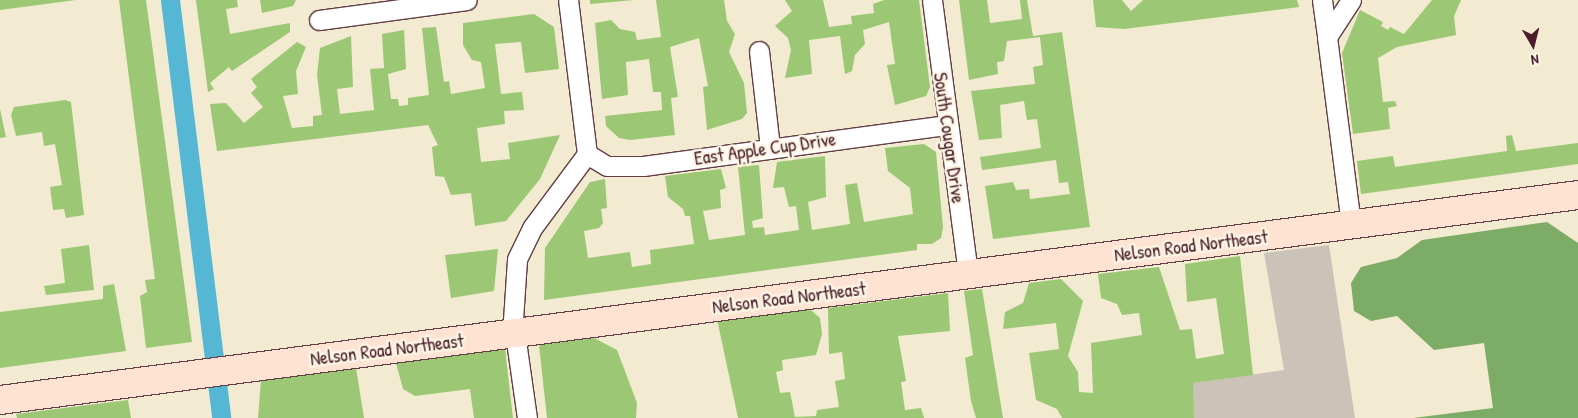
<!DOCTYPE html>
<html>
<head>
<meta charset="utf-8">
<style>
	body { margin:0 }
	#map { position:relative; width:1578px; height:418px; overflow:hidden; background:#f2ebd1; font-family:"Patrick Hand",sans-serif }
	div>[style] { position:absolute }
	.industrial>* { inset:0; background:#cbc3b8 }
	.green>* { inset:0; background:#9cc774 }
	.forest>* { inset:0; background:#7dac66 }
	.canal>* { height:19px; margin:-9.5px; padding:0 9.5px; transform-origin:9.5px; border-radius:9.5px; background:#56b7d4 }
	.roads { filter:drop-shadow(1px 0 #633e44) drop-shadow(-1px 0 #633e44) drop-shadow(0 1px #633e44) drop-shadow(0 -1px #633e44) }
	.street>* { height:19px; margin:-9.5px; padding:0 9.5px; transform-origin:9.5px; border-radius:9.5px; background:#fff }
	.secondary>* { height:28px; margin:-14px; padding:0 14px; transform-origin:14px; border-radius:14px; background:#fee3d2 }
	span { translate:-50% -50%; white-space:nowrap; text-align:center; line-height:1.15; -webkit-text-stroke:5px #fcf5e5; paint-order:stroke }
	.street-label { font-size:19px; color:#4a1f2b }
	.north { position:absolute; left:1508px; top:20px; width:50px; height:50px; -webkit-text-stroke:4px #fcf5e5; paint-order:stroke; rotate:172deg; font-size:14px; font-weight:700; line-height:20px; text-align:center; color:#4a1f2b }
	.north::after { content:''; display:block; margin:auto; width:18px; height:22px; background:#4a1f2b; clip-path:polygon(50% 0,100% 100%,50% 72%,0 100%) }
</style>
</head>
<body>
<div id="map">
	<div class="industrial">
		<div style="clip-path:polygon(1329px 245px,1355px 418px,1194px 418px,1192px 383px,1284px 370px,1264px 253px)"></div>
	</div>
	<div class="green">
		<div style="clip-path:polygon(0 0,76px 0,0 10px)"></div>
		<div style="clip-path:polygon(119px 0,146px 0,192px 342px,146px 348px,140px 296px,147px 292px,145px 280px,155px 279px)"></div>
		<div style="clip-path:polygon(196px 0,237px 0,238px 7px,226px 9px,230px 34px,290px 23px,290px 32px,232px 71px,229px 67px,210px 83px,214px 89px,208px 92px)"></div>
		<div style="clip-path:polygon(260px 0,296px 0,293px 6px,262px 13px)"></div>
		<div style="clip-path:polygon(590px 0,634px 0,590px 4px)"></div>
		<div style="clip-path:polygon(656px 0,724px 0,727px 21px,735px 34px,729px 52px,744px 83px,747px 113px,742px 119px,707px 130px,703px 87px,708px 86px,699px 38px,670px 47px,678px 97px,671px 98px,675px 135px,630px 140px,619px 138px,606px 126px,605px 116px,662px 110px,661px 92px,653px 92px,649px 59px,626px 62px,628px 95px,602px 99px,595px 23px,611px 20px,620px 29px,635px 32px,637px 40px,661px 37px)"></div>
		<div style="clip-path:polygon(785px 0,823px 0,829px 27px,852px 24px,851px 16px,874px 13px,873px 4px,884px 0,919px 0,930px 87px,926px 96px,895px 105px,887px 65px,895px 64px,889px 22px,863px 30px,865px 44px,855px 55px,852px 71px,845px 74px,840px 36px,809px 40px,812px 74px,785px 78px,791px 50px,788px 38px,775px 26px,792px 11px)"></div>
		<div style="clip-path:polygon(987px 0,990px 23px,1022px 19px,1020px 0,1027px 0,1033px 36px,1062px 32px,1090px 227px,993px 239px,985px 186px,1013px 182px,1016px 190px,1029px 189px,1030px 199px,1070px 194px,1068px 182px,1059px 183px,1056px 160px,982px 170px,980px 157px,1041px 148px,1037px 119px,1027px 120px,1024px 101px,1000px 105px,1002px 138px,979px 140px,971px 91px,1035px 84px,1033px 67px,1043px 65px,1040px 37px,1007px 41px,1004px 61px,997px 62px,998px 74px,969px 80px,959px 0)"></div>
		<div style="clip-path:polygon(1093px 0,1122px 0,1131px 11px,1143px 0,1297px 0,1299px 7px,1124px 29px,1096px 27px)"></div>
		<div style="clip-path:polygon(1432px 0,1461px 0,1454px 16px,1456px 35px,1397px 47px,1378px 58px,1383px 102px,1395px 101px,1397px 106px,1388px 108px,1390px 129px,1353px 134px,1342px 53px,1360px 10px,1383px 22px,1381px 26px,1388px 30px,1390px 27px,1404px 34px)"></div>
		<div style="clip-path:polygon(534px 14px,554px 27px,559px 69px,525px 73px,521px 42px,495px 44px,501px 94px,522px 92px,524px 110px,504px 111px,505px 124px,477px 128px,481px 162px,510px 159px,508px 143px,560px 135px,540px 179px,506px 221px,475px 226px,471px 193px,451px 195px,444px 177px,435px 176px,432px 147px,438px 145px,428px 125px,217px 151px,210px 104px,226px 103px,244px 123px,263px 107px,251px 93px,257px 87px,251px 79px,297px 42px,306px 47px,296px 71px,298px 94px,283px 96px,292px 128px,313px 126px,313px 116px,322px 115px,317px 75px,320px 48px,351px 36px,353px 87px,337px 89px,340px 114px,374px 110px,370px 69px,384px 68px,382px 34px,404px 30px,406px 69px,388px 74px,391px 99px,398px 99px,399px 106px,408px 105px,408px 98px,429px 95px,422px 28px,436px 27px,444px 82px,449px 81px,451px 94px,485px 88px,481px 62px,472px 60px,463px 45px,463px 23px)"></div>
		<div style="clip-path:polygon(65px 100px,71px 102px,84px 215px,66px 218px,64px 209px,53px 210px,50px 187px,62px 185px,55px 144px,44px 146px,42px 132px,16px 136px,11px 115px,14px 107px)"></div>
		<div style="clip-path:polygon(0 109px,6px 137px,0 138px)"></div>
		<div style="clip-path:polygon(1512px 135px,1516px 151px,1578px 143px,1578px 164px,1361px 194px,1357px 161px,1393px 156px,1395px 167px,1507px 151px,1506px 136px)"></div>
		<div style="clip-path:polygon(924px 144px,936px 152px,943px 227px,941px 238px,932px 244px,917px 244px,917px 250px,544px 300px,545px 248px,590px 182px,605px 179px,607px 208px,601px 209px,603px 223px,599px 228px,584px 231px,588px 258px,630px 252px,632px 267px,651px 264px,650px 250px,694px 244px,690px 216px,685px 216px,683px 209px,668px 197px,665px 176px,721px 169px,726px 188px,720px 190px,721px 208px,703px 211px,709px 240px,745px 235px,738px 167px,759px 165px,763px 218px,752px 221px,753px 228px,764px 227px,765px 235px,799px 230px,796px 206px,789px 207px,784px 187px,773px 188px,777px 162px,825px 156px,826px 197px,808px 202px,812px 230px,850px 224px,845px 185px,857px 183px,864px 222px,913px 214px,910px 188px,888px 171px,885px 148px)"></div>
		<div style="clip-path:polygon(89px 245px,94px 290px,46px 295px,44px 286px,65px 283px,61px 249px)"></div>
		<div style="clip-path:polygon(498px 249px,494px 291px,451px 298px,445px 255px)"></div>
		<div style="clip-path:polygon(1240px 256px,1253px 375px,1193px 383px,1194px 418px,1062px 418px,1057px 409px,1036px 400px,1029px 353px,1059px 349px,1056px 323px,1003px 329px,1005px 312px,1023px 303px,1029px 283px,1061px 279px,1083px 301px,1068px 356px,1078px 372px,1079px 392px,1093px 393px,1091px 343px,1142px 335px,1139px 313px,1122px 315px,1117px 304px,1101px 298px,1098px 274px,1159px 267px,1180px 330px,1192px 329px,1196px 359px,1224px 354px,1216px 298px,1187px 302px,1185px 264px)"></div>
		<div style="clip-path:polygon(114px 284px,126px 351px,0 368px,0 312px,103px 299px,103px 286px)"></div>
		<div style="clip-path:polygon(982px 289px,1003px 418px,976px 418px,971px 401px,965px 358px,973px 355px,964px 291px)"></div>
		<div style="clip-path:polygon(948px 293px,950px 331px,898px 336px,906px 381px,901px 382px,905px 410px,921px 408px,924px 418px,738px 418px,717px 319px,805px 305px,820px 318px,822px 334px,816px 355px,782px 360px,783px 370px,776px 372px,780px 393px,790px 392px,795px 417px,816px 416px,817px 410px,839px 407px,835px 381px,845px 379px,842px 352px,829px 354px,828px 308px)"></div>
		<div style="clip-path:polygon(594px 338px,617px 350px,637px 403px,636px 418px,547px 418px,539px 345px)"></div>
		<div style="clip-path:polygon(505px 349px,513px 418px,474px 418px,470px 389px,415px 396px,403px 389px,396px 363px)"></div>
		<div style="clip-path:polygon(356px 368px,364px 418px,258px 418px,261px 380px)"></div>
		<div style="clip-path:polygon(128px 400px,131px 418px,17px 418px,16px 414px)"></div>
	</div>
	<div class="forest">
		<div style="clip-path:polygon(1547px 222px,1578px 243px,1578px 418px,1413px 418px,1493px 408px,1484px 343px,1434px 350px,1397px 316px,1371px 321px,1354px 311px,1351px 283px,1361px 267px,1397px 258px,1422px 240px)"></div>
	</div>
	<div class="canal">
		<div style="left:170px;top:0;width:421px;rotate:83deg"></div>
	</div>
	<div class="roads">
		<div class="street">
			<div style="left:932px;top:0;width:277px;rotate:82.5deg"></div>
			<div style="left:1322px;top:0;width:37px;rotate:82deg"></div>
			<div style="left:1351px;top:0;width:44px;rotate:123deg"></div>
			<div style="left:1327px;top:37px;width:190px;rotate:82.7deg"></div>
			<div style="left:319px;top:20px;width:149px;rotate:-7.7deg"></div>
			<div style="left:759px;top:51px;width:98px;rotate:83.5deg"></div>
			<div style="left:587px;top:154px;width:23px;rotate:31deg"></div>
			<div style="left:607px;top:166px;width:36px"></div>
			<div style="left:643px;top:166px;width:307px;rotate:-7.7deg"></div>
			<div style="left:527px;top:418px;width:99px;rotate:-98.1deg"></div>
			<div style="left:513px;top:320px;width:61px;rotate:-86.2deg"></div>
			<div style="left:517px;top:259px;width:34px;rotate:-64deg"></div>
			<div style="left:532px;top:228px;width:92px;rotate:-53.4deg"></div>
			<div style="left:587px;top:154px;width:155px;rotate:-97deg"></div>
		</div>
		<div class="secondary">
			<div style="left:0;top:400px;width:1591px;rotate:-7.4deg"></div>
		</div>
	</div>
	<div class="street-label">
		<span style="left:949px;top:138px;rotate:82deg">South Cougar Drive</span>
		<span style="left:765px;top:149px;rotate:-8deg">East Apple Cup Drive</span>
		<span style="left:1191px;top:246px;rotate:-7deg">Nelson Road Northeast</span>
		<span style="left:789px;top:298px;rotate:-7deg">Nelson Road Northeast</span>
		<span style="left:387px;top:350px;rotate:-7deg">Nelson Road Northeast</span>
	</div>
	<div class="north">N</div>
</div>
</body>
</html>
